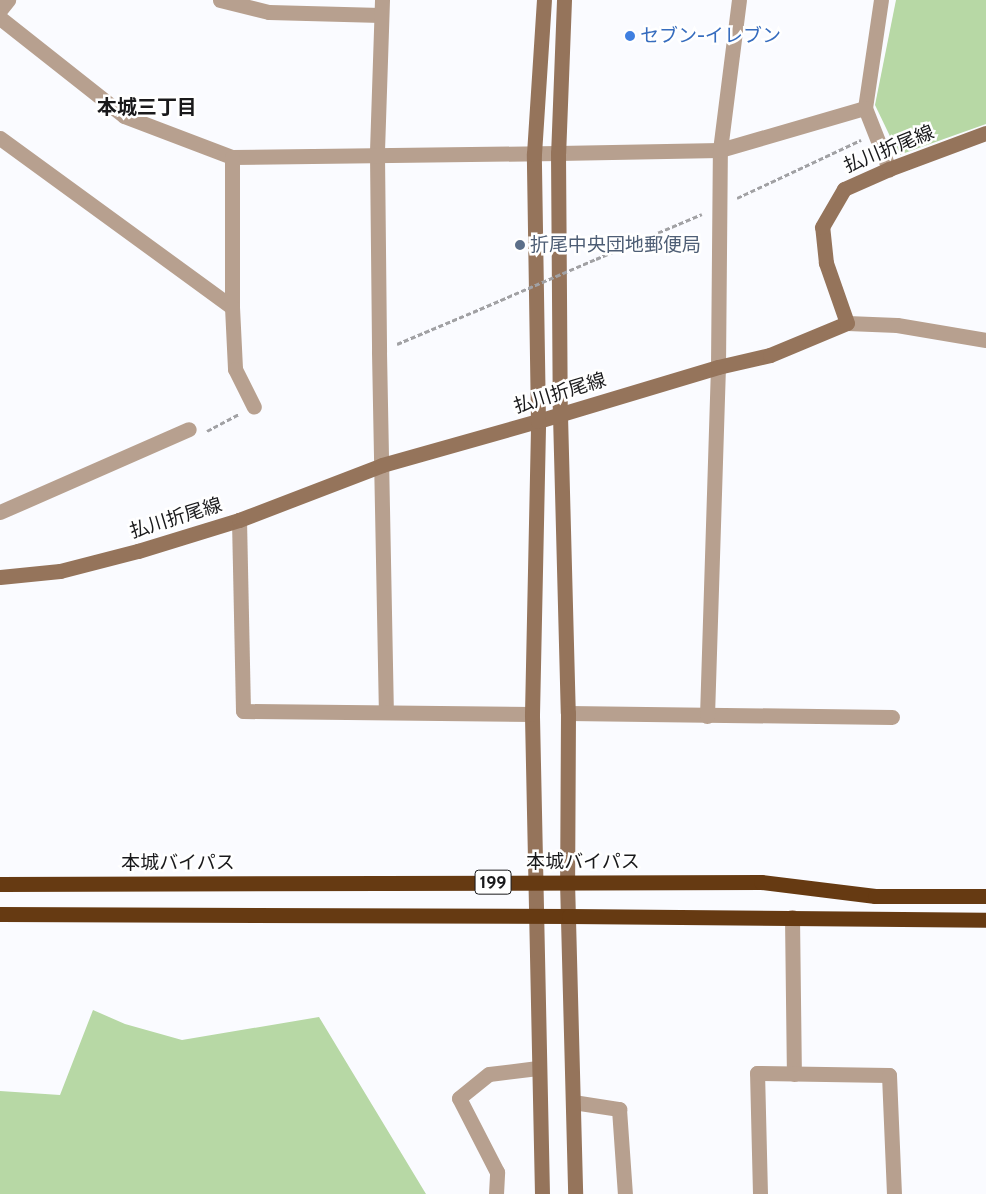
<!DOCTYPE html>
<html>
<head>
<meta charset="utf-8">
<style>
	body { margin:0 }
	#map { position:relative; width:986px; height:1194px; overflow:hidden; background:#fafbff; font-family:Cabin,"Noto Sans JP",sans-serif }
	div>[style] { position:absolute }
	.green>* { inset:0; background:#b7d8a5 }
	.path>* { height:3px; margin-top:-1.5px; transform-origin:0; background:repeating-linear-gradient(90deg,#a1a1a4 0 5px,transparent 0 7.5px) }
	.street>* { height:15px; margin:-7.5px; padding:0 7.5px; transform-origin:7.5px; border-radius:7.5px; background:#b7a08f }
	.secondary>* { height:15px; margin:-7.5px; padding:0 7.5px; transform-origin:7.5px; border-radius:7.5px; background:#95745b }
	.highway>* { height:15px; margin:-7.5px; padding:0 7.5px; transform-origin:7.5px; border-radius:7.5px; background:#663a12 }
	.path-bridge>* { height:3px; margin-top:-1.5px; transform-origin:0; background:repeating-linear-gradient(90deg,#a1a1a4 0 5px,transparent 0 7.5px) }
	.dots>* { width:14px; height:14px; translate:-50% -50%; box-sizing:border-box; border:2px solid #fff; border-radius:50% }
	span { translate:-50% -50%; white-space:nowrap; text-align:center; line-height:1.15; -webkit-text-stroke:5px #fff; paint-order:stroke }
	.shield-label span { padding:1px 4px; background:#fff; border:1px solid; border-radius:4px; -webkit-text-stroke-width:0 }
	.shield-label { font-size:18px; color:#19191b; font-weight:700 }
	.shop-label { font-size:19px; color:#366cbe }
	.left { translate:0 -50%; text-align:left }
	.street-label { font-size:19px; color:#19191b }
	.service-label { font-size:19px; color:#4e5e75 }
	.neighbourhood-label { font-size:20px; color:#19191b; font-weight:700 }
</style>
</head>
<body>
<div id="map">
	<div class="green">
		<div style="clip-path:polygon(896px 0,986px 0,986px 124px,899px 155px,875px 105px)"></div>
		<div style="clip-path:polygon(93px 1010px,125px 1024px,182px 1040px,319px 1017px,426px 1194px,0 1194px,0 1091px,60px 1095px)"></div>
	</div>
	<div class="path">
		<div style="left:737px;top:198px;width:137px;rotate:-25.1deg"></div>
		<div style="left:596px;top:259px;width:115px;rotate:-23deg"></div>
		<div style="left:397px;top:344px;width:82px;rotate:-22.8deg"></div>
		<div style="left:207px;top:431px;width:36px;rotate:-28deg"></div>
	</div>
	<div class="street">
		<div style="left:220px;top:0;width:50px;rotate:13.8deg"></div>
		<div style="left:269px;top:12px;width:112px;rotate:1.5deg"></div>
		<div style="left:382px;top:0;width:154px;rotate:91.9deg"></div>
		<div style="left:377px;top:154px;width:198px;rotate:89.4deg"></div>
		<div style="left:379px;top:352px;width:360px;rotate:88.9deg"></div>
		<div style="left:0;top:10px;width:13px;rotate:-51deg"></div>
		<div style="left:0;top:18px;width:158px;rotate:38.3deg"></div>
		<div style="left:124px;top:116px;width:116px;rotate:20.8deg"></div>
		<div style="left:232px;top:157px;width:326px;rotate:-0.7deg"></div>
		<div style="left:558px;top:153px;width:162px;rotate:-1.1deg"></div>
		<div style="left:720px;top:150px;width:151px;rotate:-16.2deg"></div>
		<div style="left:865px;top:108px;width:109px;rotate:-81.6deg"></div>
		<div style="left:865px;top:108px;width:66px;rotate:68.5deg"></div>
		<div style="left:0;top:138px;width:287px;rotate:36.1deg"></div>
		<div style="left:232px;top:157px;width:150px;rotate:90deg"></div>
		<div style="left:232px;top:307px;width:62px;rotate:87.2deg"></div>
		<div style="left:235px;top:369px;width:42px;rotate:63.4deg"></div>
		<div style="left:847px;top:323px;width:50px;rotate:2.3deg"></div>
		<div style="left:897px;top:325px;width:90px;rotate:9.6deg"></div>
		<div style="left:0;top:512px;width:206px;rotate:-23.7deg"></div>
		<div style="left:239px;top:520px;width:191px;rotate:88.8deg"></div>
		<div style="left:243px;top:711px;width:289px;rotate:0.6deg"></div>
		<div style="left:568px;top:713px;width:324px;rotate:0.7deg"></div>
		<div style="left:707px;top:716px;width:349px;rotate:-88.2deg"></div>
		<div style="left:718px;top:367px;width:217px;rotate:-89.5deg"></div>
		<div style="left:720px;top:150px;width:151px;rotate:-82.8deg"></div>
		<div style="left:792px;top:917px;width:157px;rotate:89.3deg"></div>
		<div style="left:573px;top:1102px;width:47px;rotate:8.7deg"></div>
		<div style="left:619px;top:1109px;width:85px;rotate:86deg"></div>
		<div style="left:496px;top:1194px;width:22px;rotate:-87deg"></div>
		<div style="left:497px;top:1172px;width:83px;rotate:-117.2deg"></div>
		<div style="left:459px;top:1098px;width:38px;rotate:-39deg"></div>
		<div style="left:489px;top:1074px;width:49px;rotate:-7deg"></div>
		<div style="left:760px;top:1194px;width:121px;rotate:-91.4deg"></div>
		<div style="left:757px;top:1073px;width:132px;rotate:0.9deg"></div>
		<div style="left:889px;top:1075px;width:119px;rotate:87.6deg"></div>
	</div>
	<div class="secondary">
		<div style="left:564px;top:0;width:153px;rotate:92.2deg"></div>
		<div style="left:558px;top:153px;width:262px;rotate:89.6deg"></div>
		<div style="left:560px;top:415px;width:298px;rotate:88.5deg"></div>
		<div style="left:568px;top:713px;width:168px;rotate:90.3deg"></div>
		<div style="left:567px;top:881px;width:313px;rotate:88.5deg"></div>
		<div style="left:0;top:577px;width:60px;rotate:-5.7deg"></div>
		<div style="left:60px;top:571px;width:81px;rotate:-14.4deg"></div>
		<div style="left:138px;top:551px;width:106px;rotate:-17.1deg"></div>
		<div style="left:239px;top:520px;width:153px;rotate:-21deg"></div>
		<div style="left:382px;top:465px;width:162px;rotate:-15.8deg"></div>
		<div style="left:538px;top:421px;width:188px;rotate:-16.7deg"></div>
		<div style="left:718px;top:367px;width:53px;rotate:-13deg"></div>
		<div style="left:770px;top:355px;width:83px;rotate:-22.6deg"></div>
		<div style="left:847px;top:323px;width:64px;rotate:-109.3deg"></div>
		<div style="left:826px;top:263px;width:36px;rotate:-96deg"></div>
		<div style="left:822px;top:227px;width:44px;rotate:-59.9deg"></div>
		<div style="left:844px;top:189px;width:49px;rotate:-24deg"></div>
		<div style="left:889px;top:169px;width:103px;rotate:-20.4deg"></div>
		<div style="left:542px;top:1194px;width:480px;rotate:-91.2deg"></div>
		<div style="left:532px;top:714px;width:293px;rotate:-88.8deg"></div>
		<div style="left:538px;top:421px;width:267px;rotate:-90.9deg"></div>
		<div style="left:534px;top:154px;width:154px;rotate:-86.3deg"></div>
	</div>
	<div class="highway">
		<div style="left:0;top:884px;width:761px;rotate:-0.15deg"></div>
		<div style="left:761px;top:882px;width:115px;rotate:7deg"></div>
		<div style="left:875px;top:896px;width:111px"></div>
		<div style="left:0;top:914px;width:569px;rotate:0.2deg"></div>
		<div style="left:569px;top:916px;width:417px;rotate:0.5deg"></div>
	</div>
	<div class="path-bridge">
		<div style="left:473px;top:312px;width:134px;rotate:-23.3deg"></div>
	</div>
	<div class="dots">
		<div style="left:630px;top:36px;background:#3f7fe0"></div>
		<div style="left:520px;top:245px;background:#5c6f8a"></div>
	</div>
	<div class="shield-label">
		<span style="left:493px;top:882px">199</span>
	</div>
	<div class="shop-label">
		<span class="left" style="left:640px;top:36px">セブン-イレブン</span>
	</div>
	<div class="street-label">
		<span style="left:889px;top:149px;rotate:-22deg">払川折尾線</span>
		<span style="left:560px;top:393px;rotate:-17deg">払川折尾線</span>
		<span style="left:176px;top:518px;rotate:-17deg">払川折尾線</span>
		<span style="left:583px;top:862px">本城バイパス</span>
		<span style="left:178px;top:863px">本城バイパス</span>
	</div>
	<div class="service-label">
		<span class="left" style="left:530px;top:245px">折尾中央団地郵便局</span>
	</div>
	<div class="neighbourhood-label">
		<span style="left:147px;top:107px">本城三丁目</span>
	</div>
</div>
</body>
</html>
